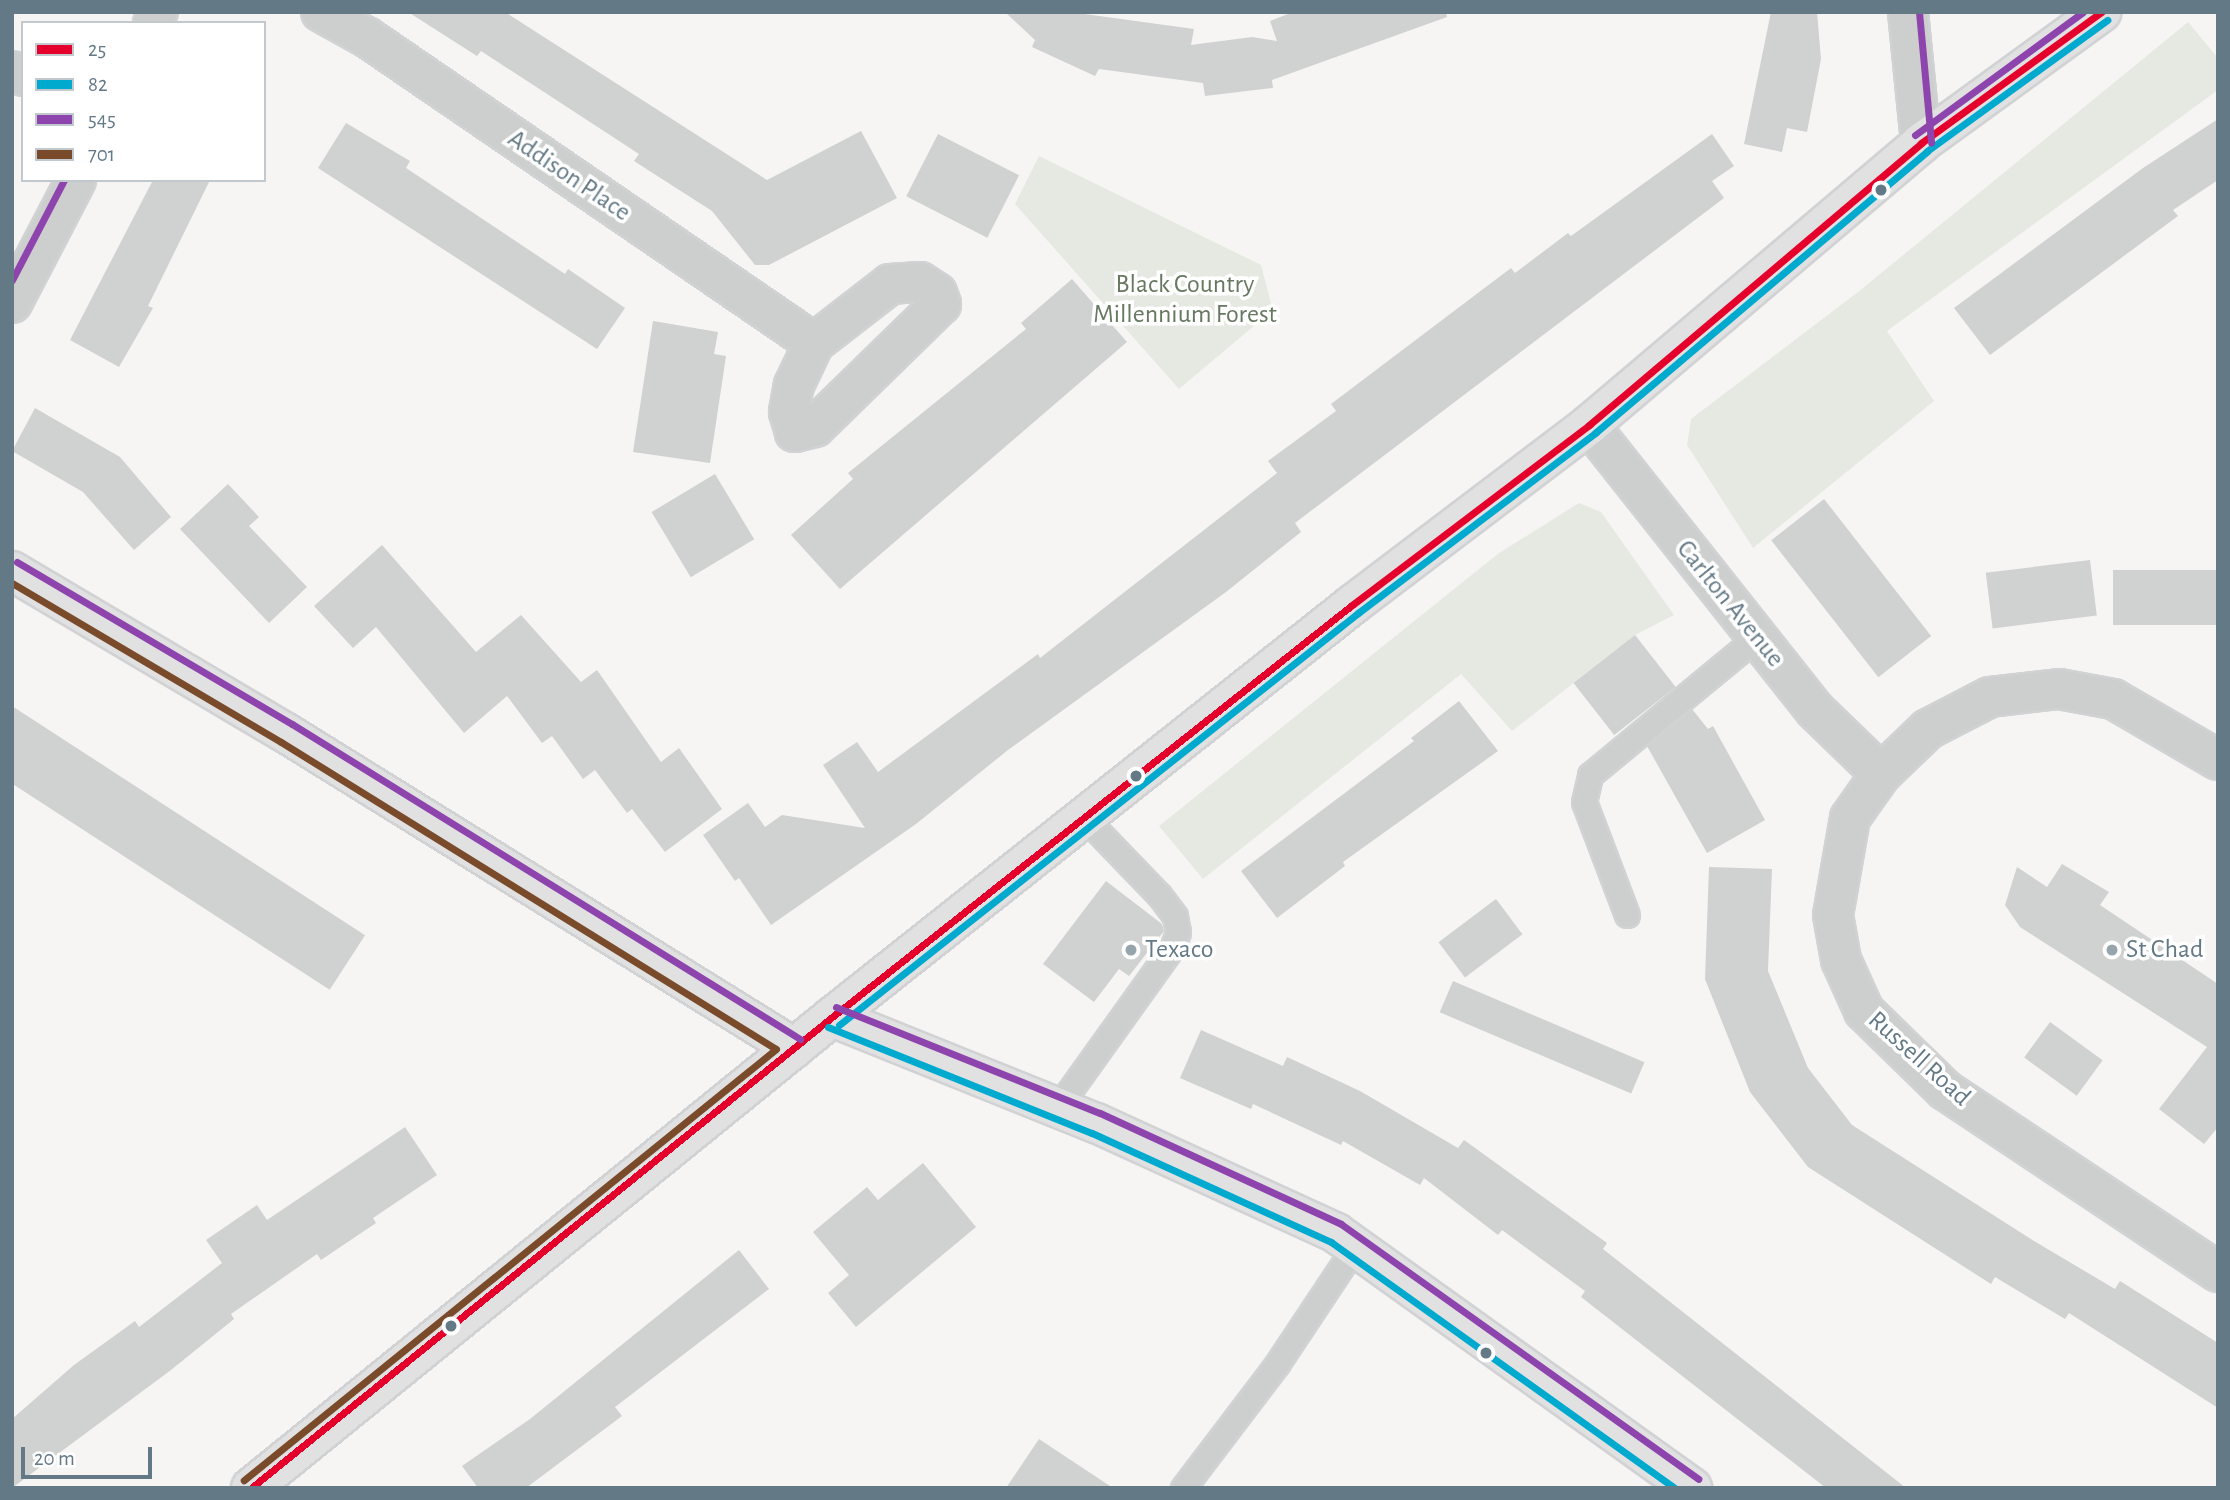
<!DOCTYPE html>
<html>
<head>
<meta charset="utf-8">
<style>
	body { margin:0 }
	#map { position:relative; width:2230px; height:1500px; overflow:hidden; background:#f6f5f4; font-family:"Alegreya Sans",sans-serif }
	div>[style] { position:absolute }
	.green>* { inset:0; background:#e6e9e2 }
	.building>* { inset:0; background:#d0d1d1; transform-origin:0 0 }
	.roads { filter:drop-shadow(2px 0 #d1d2d4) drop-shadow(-2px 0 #d1d2d4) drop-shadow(0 2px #d1d2d4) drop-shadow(0 -2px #d1d2d4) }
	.lane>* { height:23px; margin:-11.5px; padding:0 11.5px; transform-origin:11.5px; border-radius:11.5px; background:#cdcfcf }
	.street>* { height:38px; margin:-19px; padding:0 19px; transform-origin:19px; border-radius:19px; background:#cdcfcf }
	.secondary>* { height:38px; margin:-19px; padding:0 19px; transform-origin:19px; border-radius:19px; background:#e1e1e2 }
	.bus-1>* { height:7px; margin:-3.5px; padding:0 3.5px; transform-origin:3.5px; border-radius:3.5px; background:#e4002b }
	.bus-2>* { height:7px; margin:-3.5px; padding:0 3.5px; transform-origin:3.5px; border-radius:3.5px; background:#00a9ce }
	.bus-3>* { height:7px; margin:-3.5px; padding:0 3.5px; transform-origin:3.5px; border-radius:3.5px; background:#8e44ad }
	.bus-4>* { height:7px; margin:-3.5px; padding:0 3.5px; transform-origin:3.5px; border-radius:3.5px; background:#7a4b2a }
	.dots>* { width:19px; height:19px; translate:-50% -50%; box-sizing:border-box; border:4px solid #fff; border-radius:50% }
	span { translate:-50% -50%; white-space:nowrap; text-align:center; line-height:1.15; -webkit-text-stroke:7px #fff; paint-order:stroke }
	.street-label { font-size:26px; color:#637986 }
	.park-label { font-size:26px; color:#66785f }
	.poi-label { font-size:26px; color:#637986 }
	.left { translate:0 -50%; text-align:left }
	.frame { position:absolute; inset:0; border:14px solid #637986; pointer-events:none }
	.legend { position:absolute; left:21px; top:21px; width:245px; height:161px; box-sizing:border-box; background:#fff; border:2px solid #c1c9cf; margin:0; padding:9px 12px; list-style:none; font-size:21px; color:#637986 }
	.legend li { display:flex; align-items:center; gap:14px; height:35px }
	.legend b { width:35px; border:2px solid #c1c9cf }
	.scale { position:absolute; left:21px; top:1447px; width:131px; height:32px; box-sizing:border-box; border:4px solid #637986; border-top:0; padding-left:9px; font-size:21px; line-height:24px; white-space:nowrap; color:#637986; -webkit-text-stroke:5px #fff; paint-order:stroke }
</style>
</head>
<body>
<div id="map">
	<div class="green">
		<div style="clip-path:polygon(2188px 22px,2218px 58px,2218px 90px,1887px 331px,1934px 401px,1753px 548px,1687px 445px,1691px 419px,1858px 292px)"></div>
		<div style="clip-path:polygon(1039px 156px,1261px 265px,1273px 310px,1179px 389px,1015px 204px)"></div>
		<div style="clip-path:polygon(1579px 503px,1601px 512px,1674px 615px,1635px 635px,1512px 731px,1461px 674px,1203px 879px,1159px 826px,1499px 553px)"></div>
	</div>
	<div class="building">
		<div style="clip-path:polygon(408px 12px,505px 12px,767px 180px,861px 131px,897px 198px,769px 265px,755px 265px,712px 211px,634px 161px,639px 154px,481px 51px,477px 56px)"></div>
		<div style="clip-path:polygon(1005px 12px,1070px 12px,1194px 29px,1191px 45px,1252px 37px,1277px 41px,1270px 21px,1293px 12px,1446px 12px,1447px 17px,1272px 80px,1273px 88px,1205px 96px,1203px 83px,1099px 69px,1095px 76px,1032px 47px,1035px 40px)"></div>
		<div style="clip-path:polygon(1771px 12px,1817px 12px,1821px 59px,1807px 132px,1787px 128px,1782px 152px,1744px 144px)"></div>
		<div style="clip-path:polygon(2218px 119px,2218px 180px,2173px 210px,2178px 216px,1990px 355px,1954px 308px,2143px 168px)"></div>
		<div style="clip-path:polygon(346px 123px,410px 161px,406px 168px,565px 274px,568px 269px,625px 308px,597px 349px,318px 168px)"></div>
		<div style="left:938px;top:134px;width:91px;height:70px;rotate:27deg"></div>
		<div style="clip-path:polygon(1712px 134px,1734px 166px,1712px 181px,1724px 198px,1295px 523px,1301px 532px,1226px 592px,1008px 750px,916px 824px,771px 925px,739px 878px,735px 881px,703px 835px,748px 803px,765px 827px,782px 815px,865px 828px,823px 765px,857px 742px,878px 772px,1038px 654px,1040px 658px,1277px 473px,1268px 461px,1336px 411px,1331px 404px,1511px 268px,1515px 273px,1568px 233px,1571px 236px)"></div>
		<div style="clip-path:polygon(153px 180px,210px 180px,148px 306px,153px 308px,119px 367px,70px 340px)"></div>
		<div style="clip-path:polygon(1072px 279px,1127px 342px,840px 589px,791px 535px,853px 479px,848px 473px,1026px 329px,1021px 323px)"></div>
		<div style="clip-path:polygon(653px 321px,718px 332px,714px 354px,726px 356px,710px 463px,633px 452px)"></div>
		<div style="clip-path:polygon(35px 408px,120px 457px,171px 517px,134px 550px,83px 492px,12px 451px)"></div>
		<div style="left:715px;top:474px;width:76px;height:74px;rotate:59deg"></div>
		<div style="clip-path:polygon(228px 484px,259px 517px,249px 526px,307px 587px,269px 623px,180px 529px)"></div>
		<div style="left:1824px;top:499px;width:174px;height:67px;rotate:52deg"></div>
		<div style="clip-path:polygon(382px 545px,476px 652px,521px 615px,581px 682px,597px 670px,661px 762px,679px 748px,722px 809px,665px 852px,632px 809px,627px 813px,595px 770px,583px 779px,552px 736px,542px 743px,507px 696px,464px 733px,376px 627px,353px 648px,314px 606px)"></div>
		<div style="left:2090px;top:560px;width:56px;height:105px;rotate:83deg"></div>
		<div style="left:2218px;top:570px;width:55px;height:105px;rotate:90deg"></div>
		<div style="left:1635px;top:635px;width:66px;height:78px;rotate:52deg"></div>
		<div style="clip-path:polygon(1459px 701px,1498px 751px,1343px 862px,1345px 866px,1277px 918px,1241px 871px,1414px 741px,1411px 738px)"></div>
		<div style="left:12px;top:706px;width:421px;height:65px;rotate:33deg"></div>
		<div style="clip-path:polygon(1692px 709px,1708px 729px,1713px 726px,1765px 820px,1707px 853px,1647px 746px)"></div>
		<div style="clip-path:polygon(2062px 864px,2109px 892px,2100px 905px,2218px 984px,2218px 1127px,2204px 1144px,2159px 1109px,2207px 1047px,2020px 927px,2005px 905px,2017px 867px,2047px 887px)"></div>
		<div style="clip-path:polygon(1709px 867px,1772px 869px,1768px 971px,1808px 1068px,1852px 1125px,2034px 1241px,2115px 1289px,2120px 1281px,2218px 1343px,2218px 1408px,2069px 1313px,2065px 1319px,1995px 1277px,1991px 1284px,1808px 1167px,1750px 1092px,1705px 979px)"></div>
		<div style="clip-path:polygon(1106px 881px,1162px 924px,1164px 931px,1129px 976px,1119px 969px,1094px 1002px,1043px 964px)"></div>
		<div style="left:1496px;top:899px;width:44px;height:72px;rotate:53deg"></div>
		<div style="left:1453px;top:981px;width:208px;height:34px;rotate:23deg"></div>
		<div style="left:2050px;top:1022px;width:65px;height:44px;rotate:36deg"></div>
		<div style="clip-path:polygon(1201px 1030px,1283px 1066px,1287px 1057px,1360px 1091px,1458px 1148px,1464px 1140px,1607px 1243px,1603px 1249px,1906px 1488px,1826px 1488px,1581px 1297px,1585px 1291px,1502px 1230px,1498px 1235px,1424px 1178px,1420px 1185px,1343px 1141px,1341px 1145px,1253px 1104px,1251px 1109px,1180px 1078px)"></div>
		<div style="clip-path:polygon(405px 1127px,437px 1175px,373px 1218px,376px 1223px,321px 1260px,317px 1254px,231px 1314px,234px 1319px,171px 1370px,12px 1488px,12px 1419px,74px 1365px,135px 1321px,139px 1327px,222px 1263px,206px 1240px,257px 1205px,267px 1220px)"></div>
		<div style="clip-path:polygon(923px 1163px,976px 1227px,856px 1327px,828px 1293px,849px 1275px,813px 1232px,867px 1187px,878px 1200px)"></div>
		<div style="clip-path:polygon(739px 1250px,769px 1289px,615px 1407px,622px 1416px,526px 1488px,478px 1488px,462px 1466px,530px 1419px)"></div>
		<div style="clip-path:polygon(1039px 1439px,1113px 1488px,1006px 1488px)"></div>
	</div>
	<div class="roads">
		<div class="lane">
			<div style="left:1627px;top:915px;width:121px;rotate:-110.8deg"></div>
			<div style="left:1584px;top:802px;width:28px;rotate:-77deg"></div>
			<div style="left:1590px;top:775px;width:215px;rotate:-39.5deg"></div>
			<div style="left:1058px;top:1107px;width:196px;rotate:-54.4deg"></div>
			<div style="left:1172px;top:948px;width:17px;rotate:-69deg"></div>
			<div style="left:1178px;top:932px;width:16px;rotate:-101deg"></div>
			<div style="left:1175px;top:916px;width:26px;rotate:-127deg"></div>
			<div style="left:1159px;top:895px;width:108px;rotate:-133.9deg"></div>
			<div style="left:1183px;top:1488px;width:156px;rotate:-52.8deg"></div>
			<div style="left:1277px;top:1364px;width:143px;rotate:-56.4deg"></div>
		</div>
		<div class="street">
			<div style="left:321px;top:12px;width:54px;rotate:29deg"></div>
			<div style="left:368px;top:38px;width:540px;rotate:34.37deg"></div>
			<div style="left:1908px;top:12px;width:132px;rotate:84.3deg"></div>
			<div style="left:153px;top:23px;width:12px;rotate:-66deg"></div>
			<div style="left:12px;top:71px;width:12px;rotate:24deg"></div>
			<div style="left:920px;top:282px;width:20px;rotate:33deg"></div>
			<div style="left:937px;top:293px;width:12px;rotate:70deg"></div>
			<div style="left:941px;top:304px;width:176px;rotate:135.7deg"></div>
			<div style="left:815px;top:427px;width:21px;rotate:166deg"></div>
			<div style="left:795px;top:432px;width:21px;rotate:-107deg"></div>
			<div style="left:789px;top:412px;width:27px;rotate:-80deg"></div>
			<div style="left:794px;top:385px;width:47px;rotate:-64.5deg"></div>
			<div style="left:814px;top:343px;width:96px;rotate:-37.8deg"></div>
			<div style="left:890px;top:284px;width:30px;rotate:-4deg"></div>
			<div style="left:12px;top:303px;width:139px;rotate:-62.5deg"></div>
			<div style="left:1589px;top:425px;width:364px;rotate:51.6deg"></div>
			<div style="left:1815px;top:710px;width:92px;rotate:44.1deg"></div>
			<div style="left:2218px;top:760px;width:121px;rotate:-149.8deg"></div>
			<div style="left:2113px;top:699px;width:55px;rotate:-169.5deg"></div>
			<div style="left:2059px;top:689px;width:69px;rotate:173.4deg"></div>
			<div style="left:1990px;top:697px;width:70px;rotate:152.7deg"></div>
			<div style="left:1928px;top:729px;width:65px;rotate:136.2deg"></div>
			<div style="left:1881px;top:774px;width:54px;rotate:125.2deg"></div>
			<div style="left:1850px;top:818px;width:98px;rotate:99.9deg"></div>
			<div style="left:1833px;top:915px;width:46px;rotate:79.9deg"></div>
			<div style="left:1841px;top:960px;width:56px;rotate:65.7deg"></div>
			<div style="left:1864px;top:1011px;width:113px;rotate:44.3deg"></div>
			<div style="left:1945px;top:1090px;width:328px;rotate:33.7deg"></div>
		</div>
		<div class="secondary">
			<div style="left:12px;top:571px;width:318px;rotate:30.6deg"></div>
			<div style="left:286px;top:733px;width:598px;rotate:31.8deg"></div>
			<div style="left:832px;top:1017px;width:284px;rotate:21.9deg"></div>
			<div style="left:1096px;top:1123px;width:264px;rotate:24.6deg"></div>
			<div style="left:1336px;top:1233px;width:438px;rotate:35.6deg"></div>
			<div style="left:251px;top:1488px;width:748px;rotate:-39.03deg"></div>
			<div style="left:832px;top:1017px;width:663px;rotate:-38.39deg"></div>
			<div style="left:1352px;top:605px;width:298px;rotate:-37.2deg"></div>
			<div style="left:1589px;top:425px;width:436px;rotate:-40.3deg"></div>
			<div style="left:1921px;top:143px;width:223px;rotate:-36deg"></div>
		</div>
	</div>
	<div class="bus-1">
		<div style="left:251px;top:1488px;width:748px;rotate:-39.03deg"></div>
		<div style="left:832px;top:1017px;width:663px;rotate:-38.39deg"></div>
		<div style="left:1352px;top:605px;width:298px;rotate:-37.2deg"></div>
		<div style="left:1589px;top:425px;width:436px;rotate:-40.3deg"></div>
		<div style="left:1921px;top:143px;width:223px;rotate:-36deg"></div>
	</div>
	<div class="bus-2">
		<div style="left:839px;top:1025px;width:663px;rotate:-38.44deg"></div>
		<div style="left:1358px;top:613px;width:298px;rotate:-37.2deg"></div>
		<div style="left:1595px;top:433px;width:436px;rotate:-40.3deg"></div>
		<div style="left:1927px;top:151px;width:223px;rotate:-36deg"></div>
		<div style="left:828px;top:1027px;width:284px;rotate:21.9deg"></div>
		<div style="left:1092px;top:1133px;width:263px;rotate:24.5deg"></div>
		<div style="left:1331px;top:1242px;width:422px;rotate:35.6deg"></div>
	</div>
	<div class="bus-3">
		<div style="left:1919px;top:12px;width:131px;rotate:84.7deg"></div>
		<div style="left:1915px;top:135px;width:208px;rotate:-36.2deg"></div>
		<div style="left:12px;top:280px;width:113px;rotate:-62.5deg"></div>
		<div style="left:17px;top:562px;width:319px;rotate:30.5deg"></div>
		<div style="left:292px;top:724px;width:598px;rotate:31.8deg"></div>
		<div style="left:836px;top:1007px;width:284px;rotate:21.9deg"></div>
		<div style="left:1100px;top:1113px;width:265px;rotate:24.7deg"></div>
		<div style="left:1341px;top:1224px;width:439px;rotate:35.5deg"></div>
	</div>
	<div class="bus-4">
		<div style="left:12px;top:583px;width:312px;rotate:30.6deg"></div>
		<div style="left:281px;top:742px;width:582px;rotate:31.81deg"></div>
		<div style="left:776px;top:1049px;width:685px;rotate:140.99deg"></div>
	</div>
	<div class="dots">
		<div style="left:1881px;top:190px;background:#637986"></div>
		<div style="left:1136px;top:776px;background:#637986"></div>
		<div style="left:1131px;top:950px;background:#96a4ac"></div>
		<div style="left:2112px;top:950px;background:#96a4ac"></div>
		<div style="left:451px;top:1326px;background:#637986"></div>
		<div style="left:1486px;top:1353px;background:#637986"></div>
	</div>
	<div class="street-label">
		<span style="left:569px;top:176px;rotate:34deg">Addison Place</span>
		<span style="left:1730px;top:604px;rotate:51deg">Carlton Avenue</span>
		<span style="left:1919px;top:1059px;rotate:42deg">Russell Road</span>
	</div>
	<div class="park-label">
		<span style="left:1185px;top:300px">Black Country<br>Millennium Forest</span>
	</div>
	<div class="poi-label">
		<span class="left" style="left:1145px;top:950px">Texaco</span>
		<span class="left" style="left:2126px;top:950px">St Chad</span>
	</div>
	<div class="frame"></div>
	<ul class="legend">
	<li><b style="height:9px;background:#e4002b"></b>25</li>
	<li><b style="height:9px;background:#00a9ce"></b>82</li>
	<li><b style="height:9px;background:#8e44ad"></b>545</li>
	<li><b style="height:9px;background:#7a4b2a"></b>701</li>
	</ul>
	<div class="scale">20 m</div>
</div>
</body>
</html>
